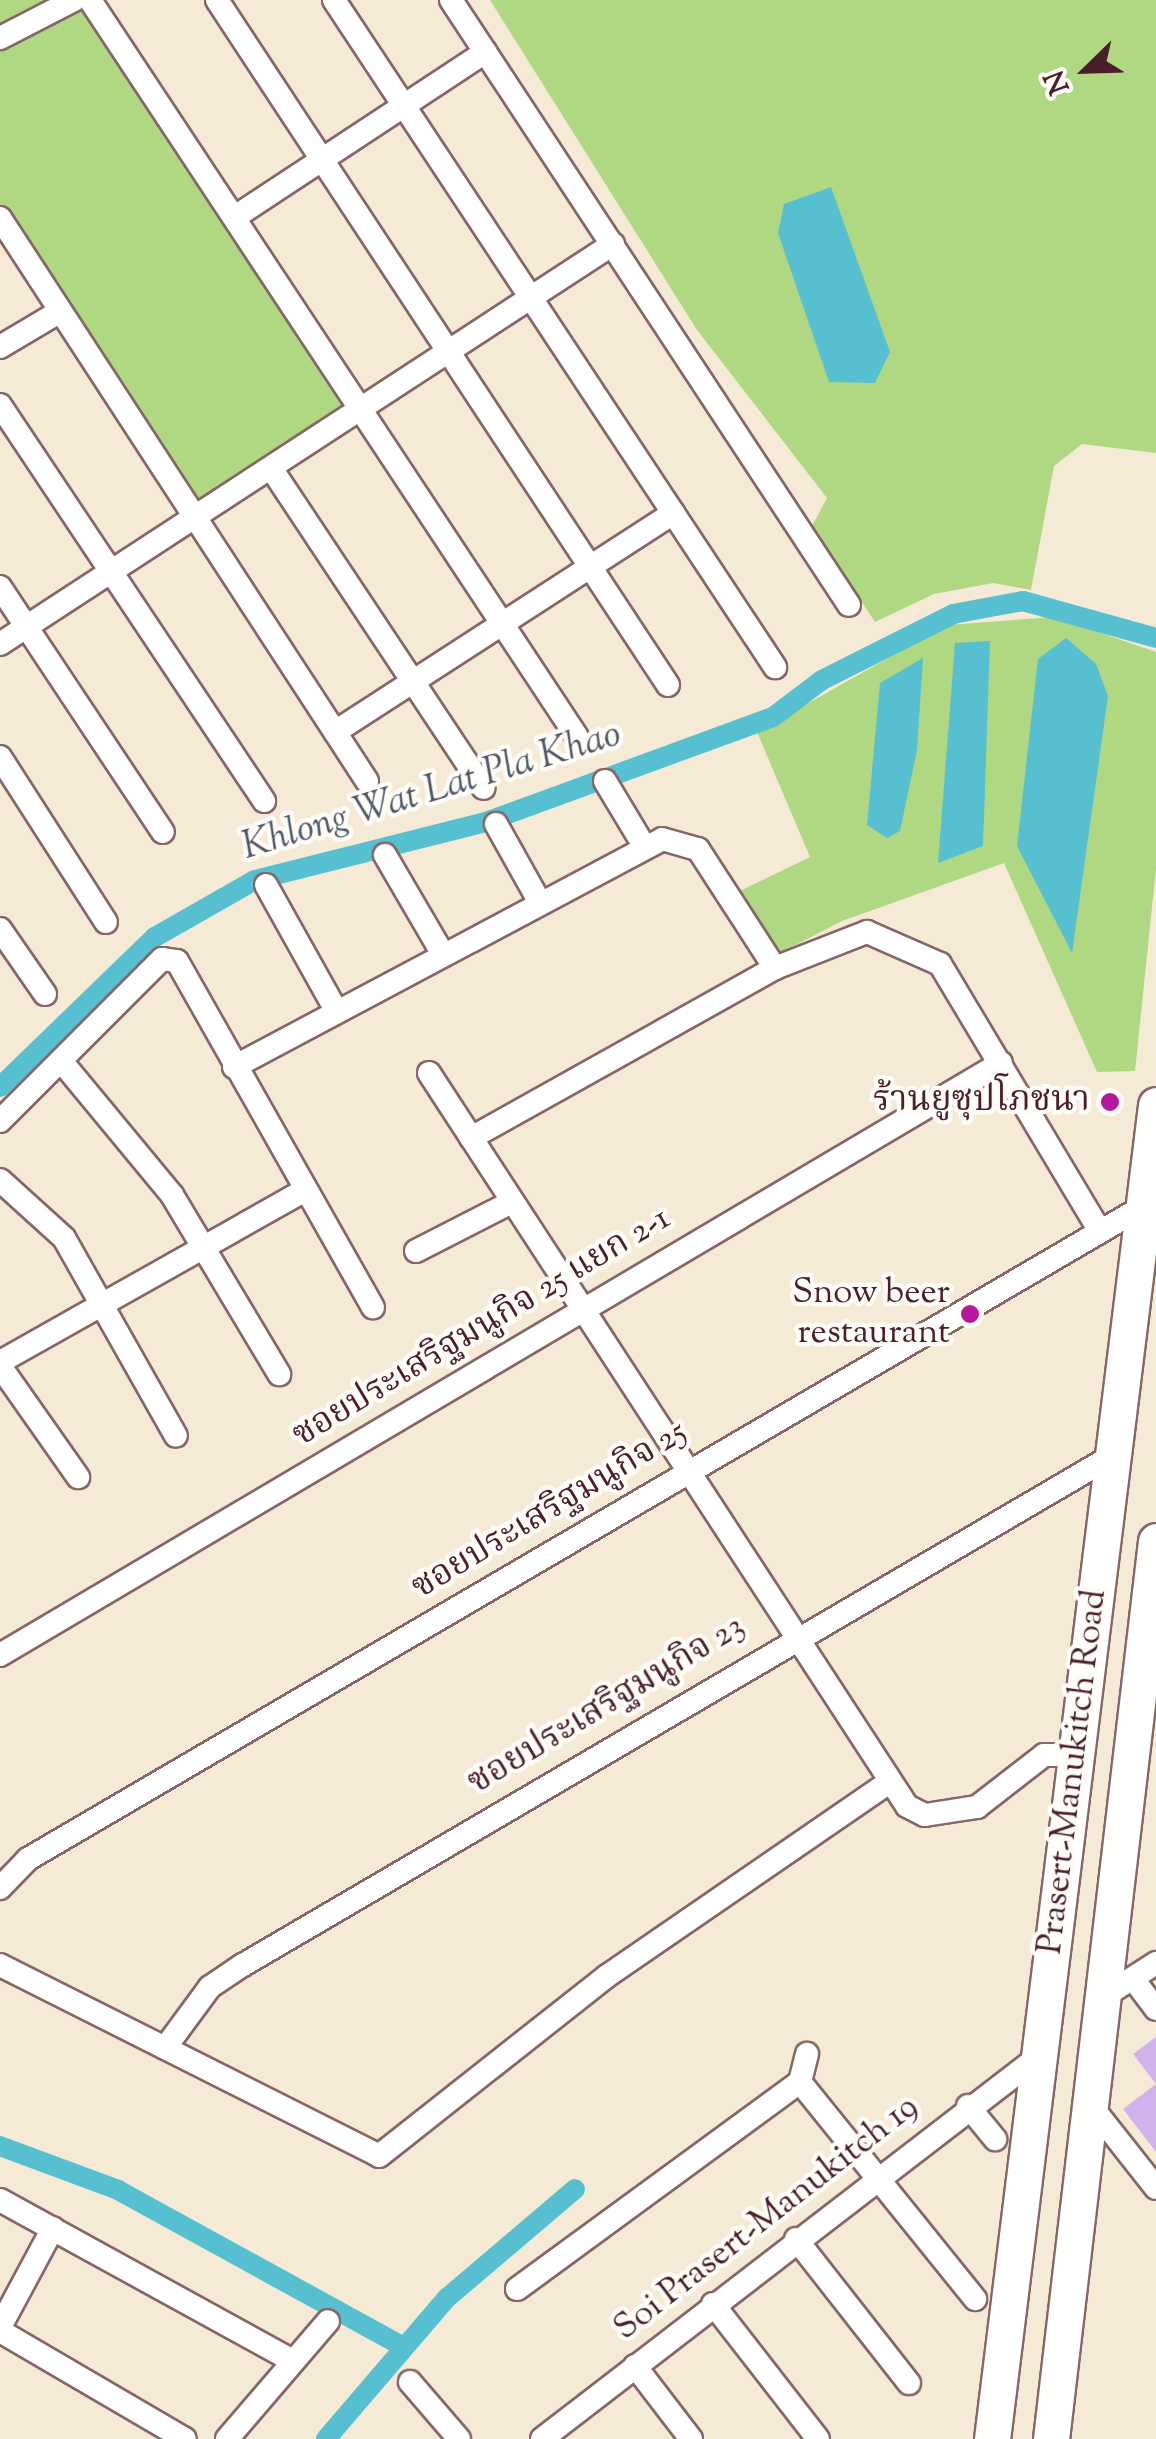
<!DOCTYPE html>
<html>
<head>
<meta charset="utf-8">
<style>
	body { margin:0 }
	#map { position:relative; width:1156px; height:2439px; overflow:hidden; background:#f5ead5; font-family:"Sorts Mill Goudy","Noto Serif Thai",serif }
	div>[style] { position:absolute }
	.green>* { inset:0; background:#b0d781 }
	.water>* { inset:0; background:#56c0d1 }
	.canal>* { height:20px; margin:-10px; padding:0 10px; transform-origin:10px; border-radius:10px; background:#56c0d1 }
	.building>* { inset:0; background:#d0b2ec }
	.roads { filter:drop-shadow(2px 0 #866666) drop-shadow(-2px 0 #866666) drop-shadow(0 2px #866666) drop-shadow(0 -2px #866666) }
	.street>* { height:22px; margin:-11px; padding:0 11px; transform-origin:11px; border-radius:11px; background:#fff }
	.primary>* { height:35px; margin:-17.5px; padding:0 17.5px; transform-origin:17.5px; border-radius:17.5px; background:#fff }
	.dots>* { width:28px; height:28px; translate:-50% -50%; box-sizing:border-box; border:5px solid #fdfcf7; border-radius:50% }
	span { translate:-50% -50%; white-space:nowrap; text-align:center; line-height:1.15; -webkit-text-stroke:9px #fdfcf7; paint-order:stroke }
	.poi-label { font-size:35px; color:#4a1f2b }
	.right { translate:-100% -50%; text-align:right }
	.street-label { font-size:35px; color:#4a1f2b }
	.water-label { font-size:38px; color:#4e5765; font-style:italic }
	.north { position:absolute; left:1036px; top:20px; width:100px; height:100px; -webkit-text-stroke:8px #fdfcf7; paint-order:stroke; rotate:247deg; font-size:28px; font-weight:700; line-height:40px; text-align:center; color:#4a1f2b }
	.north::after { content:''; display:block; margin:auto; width:35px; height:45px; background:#4a1f2b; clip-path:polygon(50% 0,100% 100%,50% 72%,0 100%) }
</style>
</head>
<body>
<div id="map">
	<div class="green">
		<div style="clip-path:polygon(0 0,77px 0,355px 426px,197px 529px,0 233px)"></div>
		<div style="clip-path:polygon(490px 0,1156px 0,1156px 453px,1082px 444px,1054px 466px,1031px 590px,993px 583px,934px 594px,875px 622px,812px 526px,827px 498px,697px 330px)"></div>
		<div style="clip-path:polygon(1054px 617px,1156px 652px,1156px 869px,1135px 1071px,1097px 1072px,1004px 863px,842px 921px,757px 965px,719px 901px,810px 857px,757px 732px,947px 625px)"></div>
	</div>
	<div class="water">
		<div style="clip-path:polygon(831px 187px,890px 352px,875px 383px,829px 382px,778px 233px,784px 204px)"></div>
		<div style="clip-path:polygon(1066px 638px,1096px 664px,1108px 696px,1072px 953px,1017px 846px,1038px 659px)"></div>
		<div style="clip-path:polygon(990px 641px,983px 846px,938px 863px,955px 643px)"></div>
		<div style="clip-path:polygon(923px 658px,917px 750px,900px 831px,887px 838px,867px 825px,880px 683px)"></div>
	</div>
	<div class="canal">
		<div style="left:0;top:1087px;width:216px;rotate:-44.1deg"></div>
		<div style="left:155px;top:937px;width:115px;rotate:-29.7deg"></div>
		<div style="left:255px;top:880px;width:238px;rotate:-14.1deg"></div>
		<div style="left:486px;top:822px;width:306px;rotate:-20.1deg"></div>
		<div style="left:773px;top:717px;width:61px;rotate:-37.1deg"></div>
		<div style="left:822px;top:680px;width:147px;rotate:-26.7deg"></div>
		<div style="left:953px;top:614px;width:71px;rotate:-10.5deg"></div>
		<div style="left:1023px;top:601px;width:138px;rotate:15.5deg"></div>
		<div style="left:0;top:2146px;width:126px;rotate:20.4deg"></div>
		<div style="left:118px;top:2190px;width:326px;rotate:28.8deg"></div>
		<div style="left:326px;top:2439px;width:186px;rotate:-49.4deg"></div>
		<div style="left:447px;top:2298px;width:168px;rotate:-40.4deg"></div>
	</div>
	<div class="building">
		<div style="clip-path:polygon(1156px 2037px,1156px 2152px,1123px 2109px,1156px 2084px,1133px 2054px)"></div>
	</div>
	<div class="roads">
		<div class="street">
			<div style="left:90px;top:0;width:883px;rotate:56.54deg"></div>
			<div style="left:217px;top:0;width:820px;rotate:56.64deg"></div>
			<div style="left:334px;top:0;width:800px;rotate:56.53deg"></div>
			<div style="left:451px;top:0;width:724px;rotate:56.66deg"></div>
			<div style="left:0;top:38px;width:83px;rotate:-27.2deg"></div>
			<div style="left:235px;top:217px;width:300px;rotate:-33.4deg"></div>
			<div style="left:0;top:218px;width:672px;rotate:56.9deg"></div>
			<div style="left:0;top:347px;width:69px;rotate:-30.7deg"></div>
			<div style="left:0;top:405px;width:476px;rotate:56.3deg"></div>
			<div style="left:271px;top:468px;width:384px;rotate:56.4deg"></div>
			<div style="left:0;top:587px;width:294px;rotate:56.4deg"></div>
			<div style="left:0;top:644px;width:732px;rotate:-33.13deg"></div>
			<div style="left:335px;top:732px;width:403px;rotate:-32.9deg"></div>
			<div style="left:0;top:757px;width:196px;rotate:57.3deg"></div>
			<div style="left:605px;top:781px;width:76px;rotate:59deg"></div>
			<div style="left:496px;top:824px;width:86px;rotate:60.8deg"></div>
			<div style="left:385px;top:855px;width:111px;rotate:59.7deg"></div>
			<div style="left:266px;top:885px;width:145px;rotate:60.8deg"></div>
			<div style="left:0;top:929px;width:79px;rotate:55.3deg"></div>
			<div style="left:62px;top:1062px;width:173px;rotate:50.4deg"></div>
			<div style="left:172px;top:1195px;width:209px;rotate:59.1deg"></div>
			<div style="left:234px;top:1067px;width:485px;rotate:-28deg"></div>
			<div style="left:662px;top:839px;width:37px;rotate:16deg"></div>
			<div style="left:698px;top:849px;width:142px;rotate:57.1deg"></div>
			<div style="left:429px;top:1073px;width:875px;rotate:56.89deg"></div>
			<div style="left:907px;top:1806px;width:20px;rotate:27deg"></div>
			<div style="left:925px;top:1815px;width:53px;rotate:-8.7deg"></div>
			<div style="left:977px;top:1807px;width:85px;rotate:-37.8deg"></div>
			<div style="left:1044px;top:1755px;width:33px"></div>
			<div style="left:0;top:1121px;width:229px;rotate:-45deg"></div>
			<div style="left:162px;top:959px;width:15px;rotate:8deg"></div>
			<div style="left:177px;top:961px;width:398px;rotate:60.5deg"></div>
			<div style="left:471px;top:1138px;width:348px;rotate:-29.2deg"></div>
			<div style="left:775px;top:968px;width:99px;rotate:-21.4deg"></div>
			<div style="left:867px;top:932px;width:80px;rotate:23.7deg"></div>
			<div style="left:940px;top:964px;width:310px;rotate:59.1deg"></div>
			<div style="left:0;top:1180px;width:86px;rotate:42.2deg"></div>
			<div style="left:64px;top:1238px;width:227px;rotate:60.5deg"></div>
			<div style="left:416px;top:1251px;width:106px;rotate:-27.1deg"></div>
			<div style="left:0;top:1362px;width:349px;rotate:-29.4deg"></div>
			<div style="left:0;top:1366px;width:136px;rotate:54.9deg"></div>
			<div style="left:0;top:1655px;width:1163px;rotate:-30.6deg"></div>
			<div style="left:0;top:1888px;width:40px;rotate:-46deg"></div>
			<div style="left:28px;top:1859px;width:1293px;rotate:-30.33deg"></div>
			<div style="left:0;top:1965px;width:424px;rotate:26.7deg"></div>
			<div style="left:379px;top:2156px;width:290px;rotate:-38.3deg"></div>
			<div style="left:607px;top:1976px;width:341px;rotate:-34.5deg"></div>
			<div style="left:1134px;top:1980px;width:36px;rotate:53deg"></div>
			<div style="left:1100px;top:1999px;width:67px;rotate:-32.7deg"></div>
			<div style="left:165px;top:2048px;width:76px;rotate:-53.6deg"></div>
			<div style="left:210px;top:1987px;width:40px;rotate:-34deg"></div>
			<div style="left:243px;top:1965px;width:1007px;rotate:-30.36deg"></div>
			<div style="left:800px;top:2082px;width:29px;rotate:-76deg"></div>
			<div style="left:968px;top:2106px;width:43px;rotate:50.7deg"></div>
			<div style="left:1092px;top:2107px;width:103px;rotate:51.7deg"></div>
			<div style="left:0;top:2200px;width:334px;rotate:28.8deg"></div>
			<div style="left:796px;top:2239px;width:183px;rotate:51.9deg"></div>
			<div style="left:517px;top:2289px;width:351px;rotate:-36.2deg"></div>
			<div style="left:800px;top:2082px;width:279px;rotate:51.1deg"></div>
			<div style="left:713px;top:2304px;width:171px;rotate:52.1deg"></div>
			<div style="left:0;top:2327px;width:112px;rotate:-61.8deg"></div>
			<div style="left:0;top:2331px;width:214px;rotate:30.3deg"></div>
			<div style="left:635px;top:2366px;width:92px;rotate:52.5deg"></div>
			<div style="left:410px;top:2382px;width:75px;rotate:49.3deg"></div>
			<div style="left:227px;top:2439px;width:155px;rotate:-49.4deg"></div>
			<div style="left:542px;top:2439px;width:626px;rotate:-37.6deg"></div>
		</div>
		<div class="primary">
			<div style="left:992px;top:2439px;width:1344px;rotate:-82.99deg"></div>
			<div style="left:1051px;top:2439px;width:904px;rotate:-83.33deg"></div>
		</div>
	</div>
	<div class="dots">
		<div style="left:1110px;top:1102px;background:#b5179e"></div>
		<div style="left:970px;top:1314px;background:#b5179e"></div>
	</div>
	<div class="poi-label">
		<span class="right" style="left:1090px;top:1102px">ร้านยูซุปโภชนา</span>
		<span class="right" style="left:950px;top:1314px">Snow beer<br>restaurant</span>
	</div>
	<div class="street-label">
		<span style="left:482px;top:1328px;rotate:-31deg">ซอยประเสริฐมนูกิจ 25 แยก 2-1</span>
		<span style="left:550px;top:1511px;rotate:-31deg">ซอยประเสริฐมนูกิจ 25</span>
		<span style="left:607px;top:1706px;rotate:-31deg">ซอยประเสริฐมนูกิจ 23</span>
		<span style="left:1074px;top:1772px;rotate:-83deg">Prasert-Manukitch Road</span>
		<span style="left:767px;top:2219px;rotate:-38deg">Soi Prasert-Manukitch 19</span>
	</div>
	<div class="water-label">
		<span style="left:432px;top:793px;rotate:-17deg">Khlong Wat Lat Pla Khao</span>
	</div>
	<div class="north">N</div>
</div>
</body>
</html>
